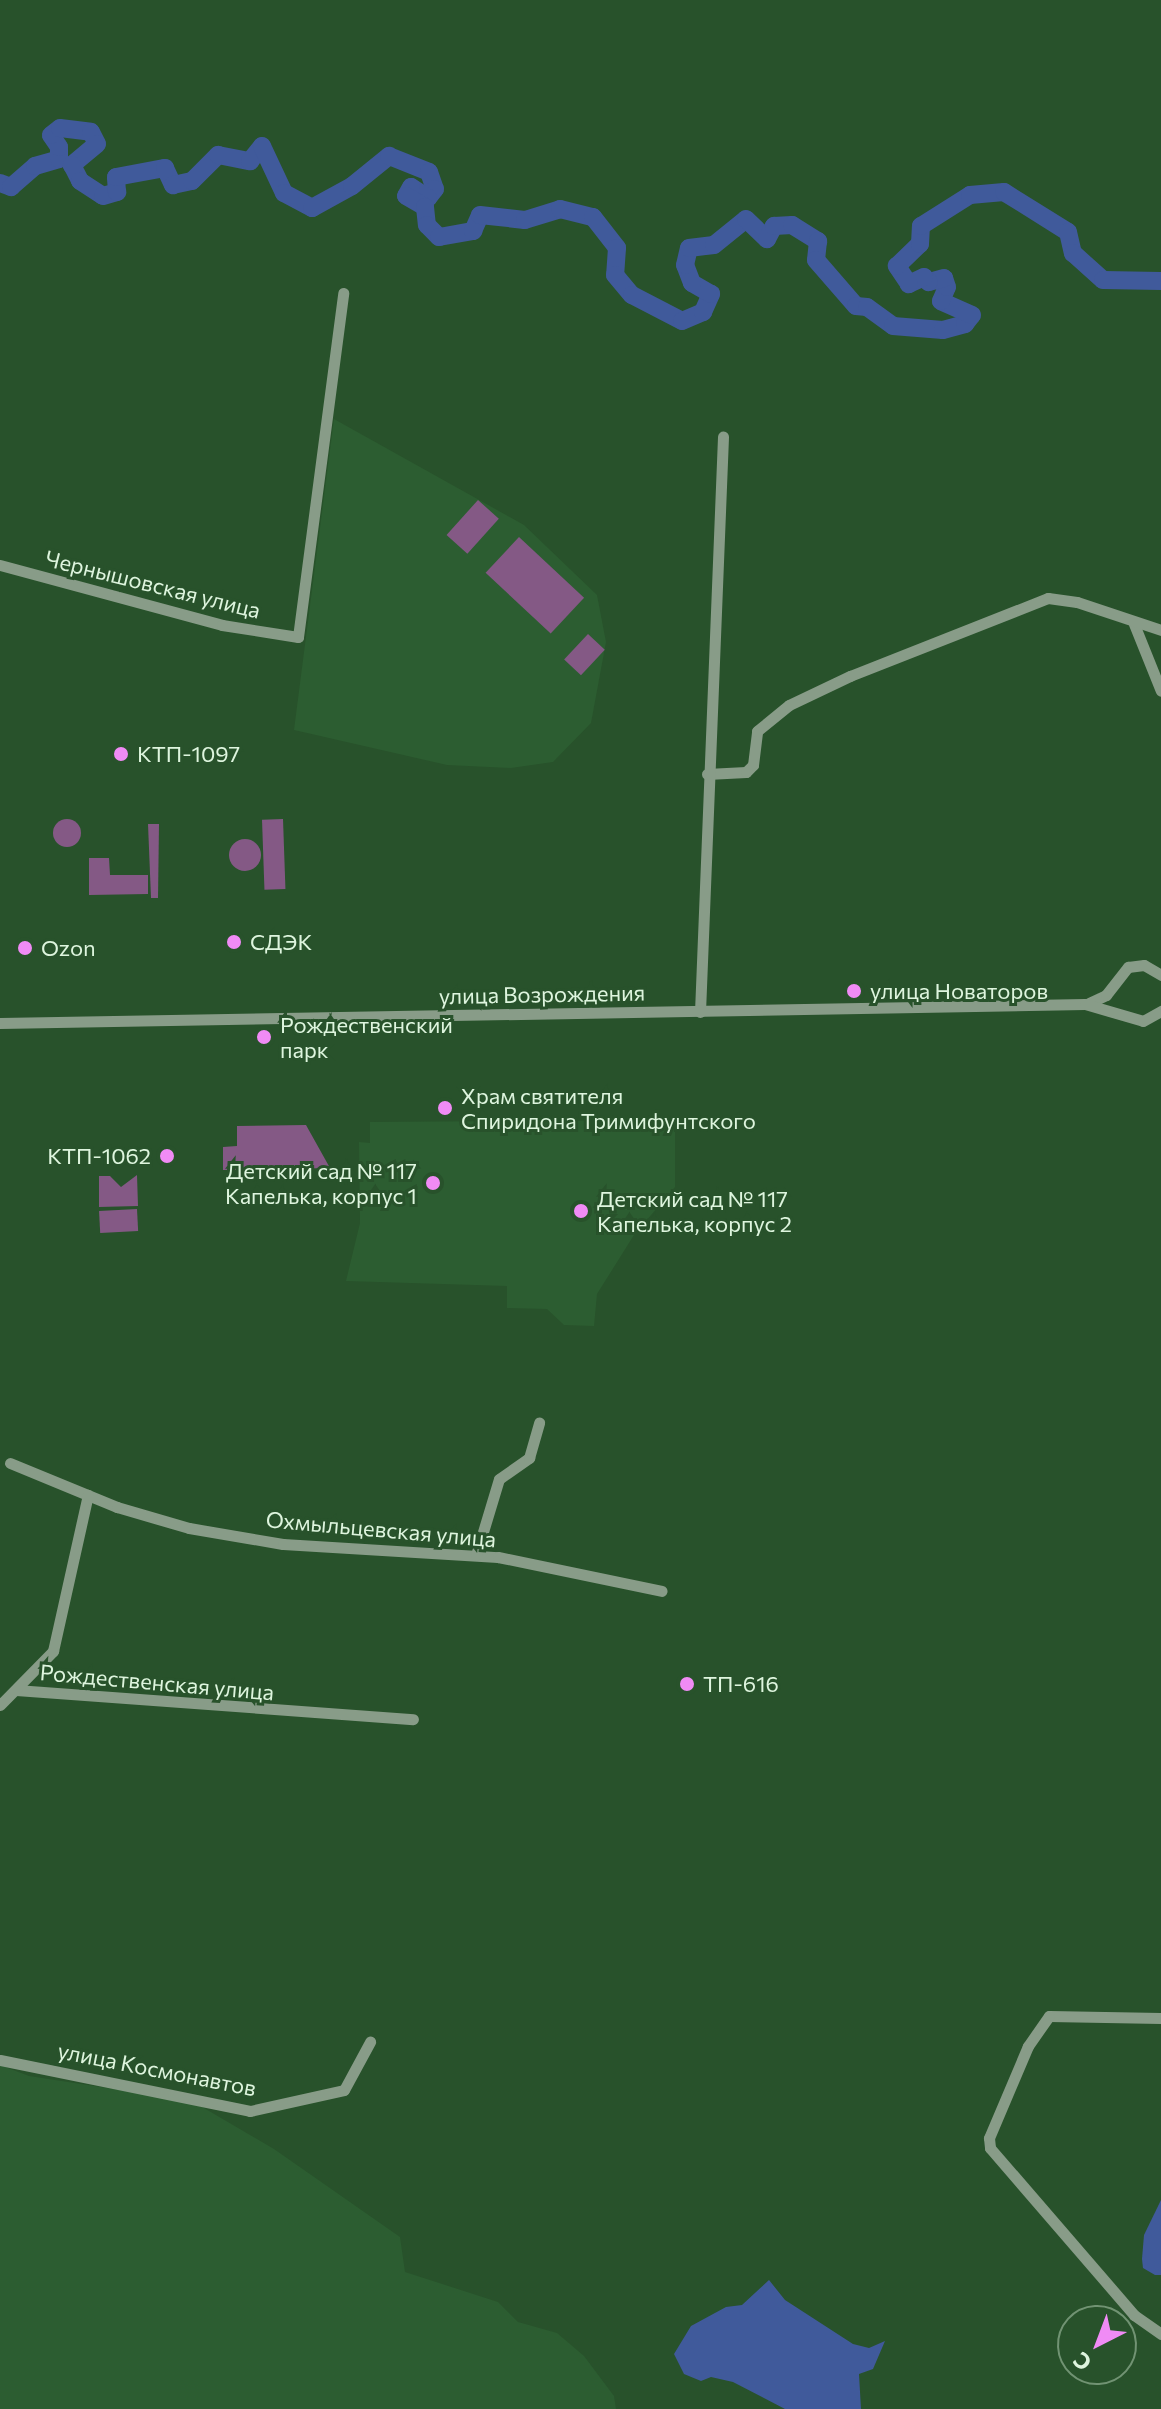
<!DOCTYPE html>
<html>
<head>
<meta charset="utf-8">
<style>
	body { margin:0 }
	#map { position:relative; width:1161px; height:2409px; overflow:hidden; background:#28522b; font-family:Commissioner,sans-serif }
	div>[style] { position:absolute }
	.built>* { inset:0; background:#2c5d31 }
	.green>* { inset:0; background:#845985; transform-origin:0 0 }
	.round { border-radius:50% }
	.water>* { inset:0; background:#405a9b }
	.river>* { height:18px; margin:-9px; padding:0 9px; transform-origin:9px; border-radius:9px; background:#405a9b }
	.minor>* { height:11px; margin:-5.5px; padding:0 5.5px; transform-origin:5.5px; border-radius:5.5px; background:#889c88 }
	.dots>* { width:22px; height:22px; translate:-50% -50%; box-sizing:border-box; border:4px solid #28522b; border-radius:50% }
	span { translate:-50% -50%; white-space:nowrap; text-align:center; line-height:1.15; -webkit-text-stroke:6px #28522b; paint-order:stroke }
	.street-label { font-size:22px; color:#def5de }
	.poi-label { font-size:22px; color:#def5de }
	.left { translate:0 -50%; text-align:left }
	.right { translate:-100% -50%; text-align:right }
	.north { position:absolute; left:1057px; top:2305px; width:80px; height:80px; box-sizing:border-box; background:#28522b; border:2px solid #719373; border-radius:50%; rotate:222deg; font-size:22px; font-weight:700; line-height:32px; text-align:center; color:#def5de }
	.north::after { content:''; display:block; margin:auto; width:28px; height:36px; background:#f08bf5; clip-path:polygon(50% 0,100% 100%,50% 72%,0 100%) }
</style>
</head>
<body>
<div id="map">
	<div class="built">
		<div style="clip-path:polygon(334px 419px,524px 525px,597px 595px,606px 642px,591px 723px,553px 762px,511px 768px,447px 765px,294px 730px)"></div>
		<div style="clip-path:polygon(675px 1120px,675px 1187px,634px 1235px,597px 1294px,594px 1326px,564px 1325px,547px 1309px,507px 1308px,507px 1286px,346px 1281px,360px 1223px,359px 1142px,370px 1143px,370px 1122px)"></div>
		<div style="clip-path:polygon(0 2065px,29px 2076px,192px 2101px,274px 2149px,400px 2237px,405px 2272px,498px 2302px,518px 2322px,557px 2333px,584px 2356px,614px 2396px,616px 2409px,0 2409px)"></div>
	</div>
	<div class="green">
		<div style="left:478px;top:500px;width:28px;height:47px;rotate:42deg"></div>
		<div style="left:519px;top:537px;width:89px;height:49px;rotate:43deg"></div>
		<div style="left:588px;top:634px;width:23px;height:35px;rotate:43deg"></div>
		<div style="left:283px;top:819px;width:70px;height:21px;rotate:88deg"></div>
		<div class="round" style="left:53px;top:819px;width:28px;height:28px"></div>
		<div style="clip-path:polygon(148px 824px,159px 824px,158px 898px,151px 898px)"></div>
		<div class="round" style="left:229px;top:839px;width:32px;height:32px"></div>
		<div style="clip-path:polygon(89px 858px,109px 858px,110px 875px,148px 875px,148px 894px,89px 895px)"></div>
		<div style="clip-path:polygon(306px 1125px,330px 1168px,223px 1170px,223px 1147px,237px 1146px,237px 1126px)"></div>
		<div style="clip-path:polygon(137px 1175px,138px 1206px,99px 1207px,99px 1176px,110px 1176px,121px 1187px)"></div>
		<div style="left:137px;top:1209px;width:22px;height:38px;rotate:87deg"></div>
	</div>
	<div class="water">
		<div style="clip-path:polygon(1161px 2200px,1161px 2275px,1155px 2275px,1143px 2268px,1142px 2259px,1144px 2235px)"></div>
		<div style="clip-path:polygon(769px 2280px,785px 2300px,853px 2344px,869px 2348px,885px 2341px,873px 2369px,859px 2374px,861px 2409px,785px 2409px,733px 2382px,711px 2377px,701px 2381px,684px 2374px,674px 2354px,691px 2326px,726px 2307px,742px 2305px)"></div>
	</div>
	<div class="river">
		<div style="left:0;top:183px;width:12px;rotate:20deg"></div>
		<div style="left:11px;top:187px;width:32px;rotate:-41deg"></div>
		<div style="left:35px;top:166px;width:25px;rotate:-16deg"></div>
		<div style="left:59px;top:159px;width:12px;rotate:-90deg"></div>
		<div style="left:59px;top:147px;width:14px;rotate:-124deg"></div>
		<div style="left:51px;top:135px;width:11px;rotate:-38deg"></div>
		<div style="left:60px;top:128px;width:31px;rotate:7deg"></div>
		<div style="left:91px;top:132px;width:13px;rotate:63deg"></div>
		<div style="left:97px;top:144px;width:33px;rotate:140deg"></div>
		<div style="left:72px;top:165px;width:18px;rotate:63deg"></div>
		<div style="left:80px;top:181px;width:27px;rotate:33deg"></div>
		<div style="left:103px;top:196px;width:15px;rotate:-16deg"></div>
		<div style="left:117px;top:192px;width:15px;rotate:-94deg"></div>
		<div style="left:116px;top:177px;width:50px;rotate:-10.4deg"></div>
		<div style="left:165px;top:168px;width:19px;rotate:65deg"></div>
		<div style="left:173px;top:185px;width:19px;rotate:-12deg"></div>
		<div style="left:192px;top:181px;width:37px;rotate:-45deg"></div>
		<div style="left:218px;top:155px;width:33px;rotate:11deg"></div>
		<div style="left:250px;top:161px;width:19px;rotate:-51deg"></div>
		<div style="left:262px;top:146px;width:52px;rotate:64.9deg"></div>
		<div style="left:284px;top:193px;width:32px;rotate:28deg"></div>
		<div style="left:312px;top:208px;width:46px;rotate:-28.8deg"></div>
		<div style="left:352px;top:186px;width:48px;rotate:-39deg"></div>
		<div style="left:389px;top:156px;width:43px;rotate:21.8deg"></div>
		<div style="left:429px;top:172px;width:18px;rotate:71deg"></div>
		<div style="left:435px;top:189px;width:11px;rotate:128deg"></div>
		<div style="left:428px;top:198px;width:20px;rotate:-147deg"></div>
		<div style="left:411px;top:187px;width:10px;rotate:119deg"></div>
		<div style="left:406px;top:196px;width:22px;rotate:30deg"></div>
		<div style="left:425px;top:207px;width:18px;rotate:84deg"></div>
		<div style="left:427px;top:225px;width:17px;rotate:45deg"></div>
		<div style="left:439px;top:237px;width:35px;rotate:-10deg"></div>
		<div style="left:473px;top:231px;width:17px;rotate:-66deg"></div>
		<div style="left:480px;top:215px;width:45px;rotate:6.3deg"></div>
		<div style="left:525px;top:220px;width:37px;rotate:-17deg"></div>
		<div style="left:560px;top:209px;width:34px;rotate:14deg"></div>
		<div style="left:593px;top:217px;width:39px;rotate:52deg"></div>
		<div style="left:617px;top:248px;width:27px;rotate:94deg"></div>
		<div style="left:615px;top:275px;width:26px;rotate:50deg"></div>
		<div style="left:632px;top:295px;width:56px;rotate:27.5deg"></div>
		<div style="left:682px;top:321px;width:23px;rotate:-23deg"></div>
		<div style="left:703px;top:312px;width:20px;rotate:-66deg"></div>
		<div style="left:711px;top:294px;width:22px;rotate:-150deg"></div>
		<div style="left:692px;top:283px;width:19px;rotate:-111deg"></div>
		<div style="left:685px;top:265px;width:17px;rotate:-77deg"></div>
		<div style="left:689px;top:248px;width:25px;rotate:-7deg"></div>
		<div style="left:714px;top:245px;width:41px;rotate:-39.1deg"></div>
		<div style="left:746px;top:219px;width:29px;rotate:44deg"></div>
		<div style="left:767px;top:239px;width:15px;rotate:-62deg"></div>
		<div style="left:774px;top:226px;width:18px;rotate:-3deg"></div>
		<div style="left:792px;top:225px;width:31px;rotate:32deg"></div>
		<div style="left:818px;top:241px;width:19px;rotate:96deg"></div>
		<div style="left:816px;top:260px;width:61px;rotate:49deg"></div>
		<div style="left:856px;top:306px;width:11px;rotate:5deg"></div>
		<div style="left:867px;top:307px;width:32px;rotate:36deg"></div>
		<div style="left:893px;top:326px;width:50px;rotate:4.6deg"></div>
		<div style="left:943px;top:330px;width:23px;rotate:-15deg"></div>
		<div style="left:965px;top:324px;width:11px;rotate:-52deg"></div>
		<div style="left:972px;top:315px;width:34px;rotate:-156deg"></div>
		<div style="left:941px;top:301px;width:15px;rotate:-67deg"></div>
		<div style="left:947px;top:287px;width:9px;rotate:-108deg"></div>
		<div style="left:944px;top:278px;width:16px;rotate:165deg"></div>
		<div style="left:929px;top:282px;width:7px;rotate:-135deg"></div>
		<div style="left:924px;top:277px;width:17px;rotate:155deg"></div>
		<div style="left:909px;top:284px;width:22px;rotate:-124deg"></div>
		<div style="left:897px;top:266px;width:32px;rotate:-44deg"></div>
		<div style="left:920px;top:244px;width:18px;rotate:-87deg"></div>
		<div style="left:921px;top:226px;width:58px;rotate:-32.3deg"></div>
		<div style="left:970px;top:195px;width:34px;rotate:-5deg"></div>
		<div style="left:1004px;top:192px;width:75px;rotate:32deg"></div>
		<div style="left:1068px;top:232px;width:22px;rotate:77deg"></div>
		<div style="left:1073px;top:253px;width:40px;rotate:42deg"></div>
		<div style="left:1103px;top:280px;width:58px;rotate:1deg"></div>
	</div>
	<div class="minor">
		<div style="left:0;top:565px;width:230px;rotate:15.1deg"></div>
		<div style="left:222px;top:625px;width:77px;rotate:9deg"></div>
		<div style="left:298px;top:637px;width:347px;rotate:-82.5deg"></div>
		<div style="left:1134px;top:624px;width:72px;rotate:68.1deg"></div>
		<div style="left:707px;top:774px;width:39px;rotate:-3deg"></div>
		<div style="left:746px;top:772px;width:10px;rotate:-45deg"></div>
		<div style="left:753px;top:765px;width:34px;rotate:-83deg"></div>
		<div style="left:757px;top:731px;width:41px;rotate:-39.1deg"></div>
		<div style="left:789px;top:705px;width:68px;rotate:-25.4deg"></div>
		<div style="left:850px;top:676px;width:213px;rotate:-21.5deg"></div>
		<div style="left:1048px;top:598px;width:29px;rotate:8deg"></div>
		<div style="left:1077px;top:602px;width:89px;rotate:18.4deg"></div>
		<div style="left:1089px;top:1003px;width:19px;rotate:-25deg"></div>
		<div style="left:1106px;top:995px;width:36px;rotate:-52deg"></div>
		<div style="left:1128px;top:967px;width:16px;rotate:-7deg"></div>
		<div style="left:1144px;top:965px;width:20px;rotate:30deg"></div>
		<div style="left:700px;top:1012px;width:576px;rotate:-87.71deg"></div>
		<div style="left:0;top:1023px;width:1085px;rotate:-1deg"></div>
		<div style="left:1085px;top:1004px;width:60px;rotate:16.3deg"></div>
		<div style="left:1143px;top:1021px;width:21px;rotate:-29deg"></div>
		<div style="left:10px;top:1463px;width:116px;rotate:22.4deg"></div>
		<div style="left:117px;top:1507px;width:75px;rotate:16.3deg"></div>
		<div style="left:189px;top:1528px;width:95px;rotate:9.7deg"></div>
		<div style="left:283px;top:1544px;width:215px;rotate:3.5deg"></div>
		<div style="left:498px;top:1557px;width:167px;rotate:11.7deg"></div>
		<div style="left:476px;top:1555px;width:79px;rotate:-73.2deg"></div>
		<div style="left:499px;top:1479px;width:37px;rotate:-35deg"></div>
		<div style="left:529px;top:1458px;width:37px;rotate:-74deg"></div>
		<div style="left:16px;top:1690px;width:398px;rotate:4.2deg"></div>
		<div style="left:0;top:1705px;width:76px;rotate:-45.5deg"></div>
		<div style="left:53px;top:1651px;width:160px;rotate:-77.4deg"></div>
		<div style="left:1161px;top:2018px;width:112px;rotate:-179deg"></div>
		<div style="left:1049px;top:2016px;width:37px;rotate:125deg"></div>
		<div style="left:1028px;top:2046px;width:100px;rotate:113deg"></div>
		<div style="left:989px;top:2138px;width:10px;rotate:84deg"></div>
		<div style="left:990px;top:2148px;width:221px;rotate:49.2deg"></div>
		<div style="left:1134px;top:2315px;width:33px;rotate:35deg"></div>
		<div style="left:0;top:2060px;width:255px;rotate:11.5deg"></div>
		<div style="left:250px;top:2111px;width:96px;rotate:-12.6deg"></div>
		<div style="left:344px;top:2090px;width:55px;rotate:-61.6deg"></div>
	</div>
	<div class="dots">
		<div style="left:121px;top:754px;background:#f08bf5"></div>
		<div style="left:234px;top:942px;background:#f08bf5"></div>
		<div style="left:25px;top:948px;background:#f08bf5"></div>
		<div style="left:854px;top:991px;background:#f08bf5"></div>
		<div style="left:264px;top:1037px;background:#f08bf5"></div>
		<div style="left:445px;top:1108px;background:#f08bf5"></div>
		<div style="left:167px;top:1156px;background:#f08bf5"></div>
		<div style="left:433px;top:1183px;background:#f08bf5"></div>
		<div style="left:581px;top:1211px;background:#f08bf5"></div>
		<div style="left:687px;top:1684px;background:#f08bf5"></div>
	</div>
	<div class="street-label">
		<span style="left:153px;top:584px;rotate:14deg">Чернышовская улица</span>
		<span style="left:542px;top:994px;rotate:-1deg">улица Возрождения</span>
		<span style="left:381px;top:1529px;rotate:5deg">Охмыльцевская улица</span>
		<span style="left:157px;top:1682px;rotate:5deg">Рождественская улица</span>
		<span style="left:157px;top:2069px;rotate:11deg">улица Космонавтов</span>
	</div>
	<div class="poi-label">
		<span class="left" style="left:137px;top:754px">КТП-1097</span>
		<span class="left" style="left:250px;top:942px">СДЭК</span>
		<span class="left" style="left:41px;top:948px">Ozon</span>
		<span class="left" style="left:870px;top:991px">улица Новаторов</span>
		<span class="left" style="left:280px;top:1037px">Рождественский<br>парк</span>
		<span class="left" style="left:461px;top:1108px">Храм святителя<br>Спиридона Тримифунтского</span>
		<span class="right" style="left:151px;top:1156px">КТП-1062</span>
		<span class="right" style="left:417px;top:1183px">Детский сад № 117<br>Капелька, корпус 1</span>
		<span class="left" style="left:597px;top:1211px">Детский сад № 117<br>Капелька, корпус 2</span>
		<span class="left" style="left:703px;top:1684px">ТП-616</span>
	</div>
	<div class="north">С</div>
</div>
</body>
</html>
